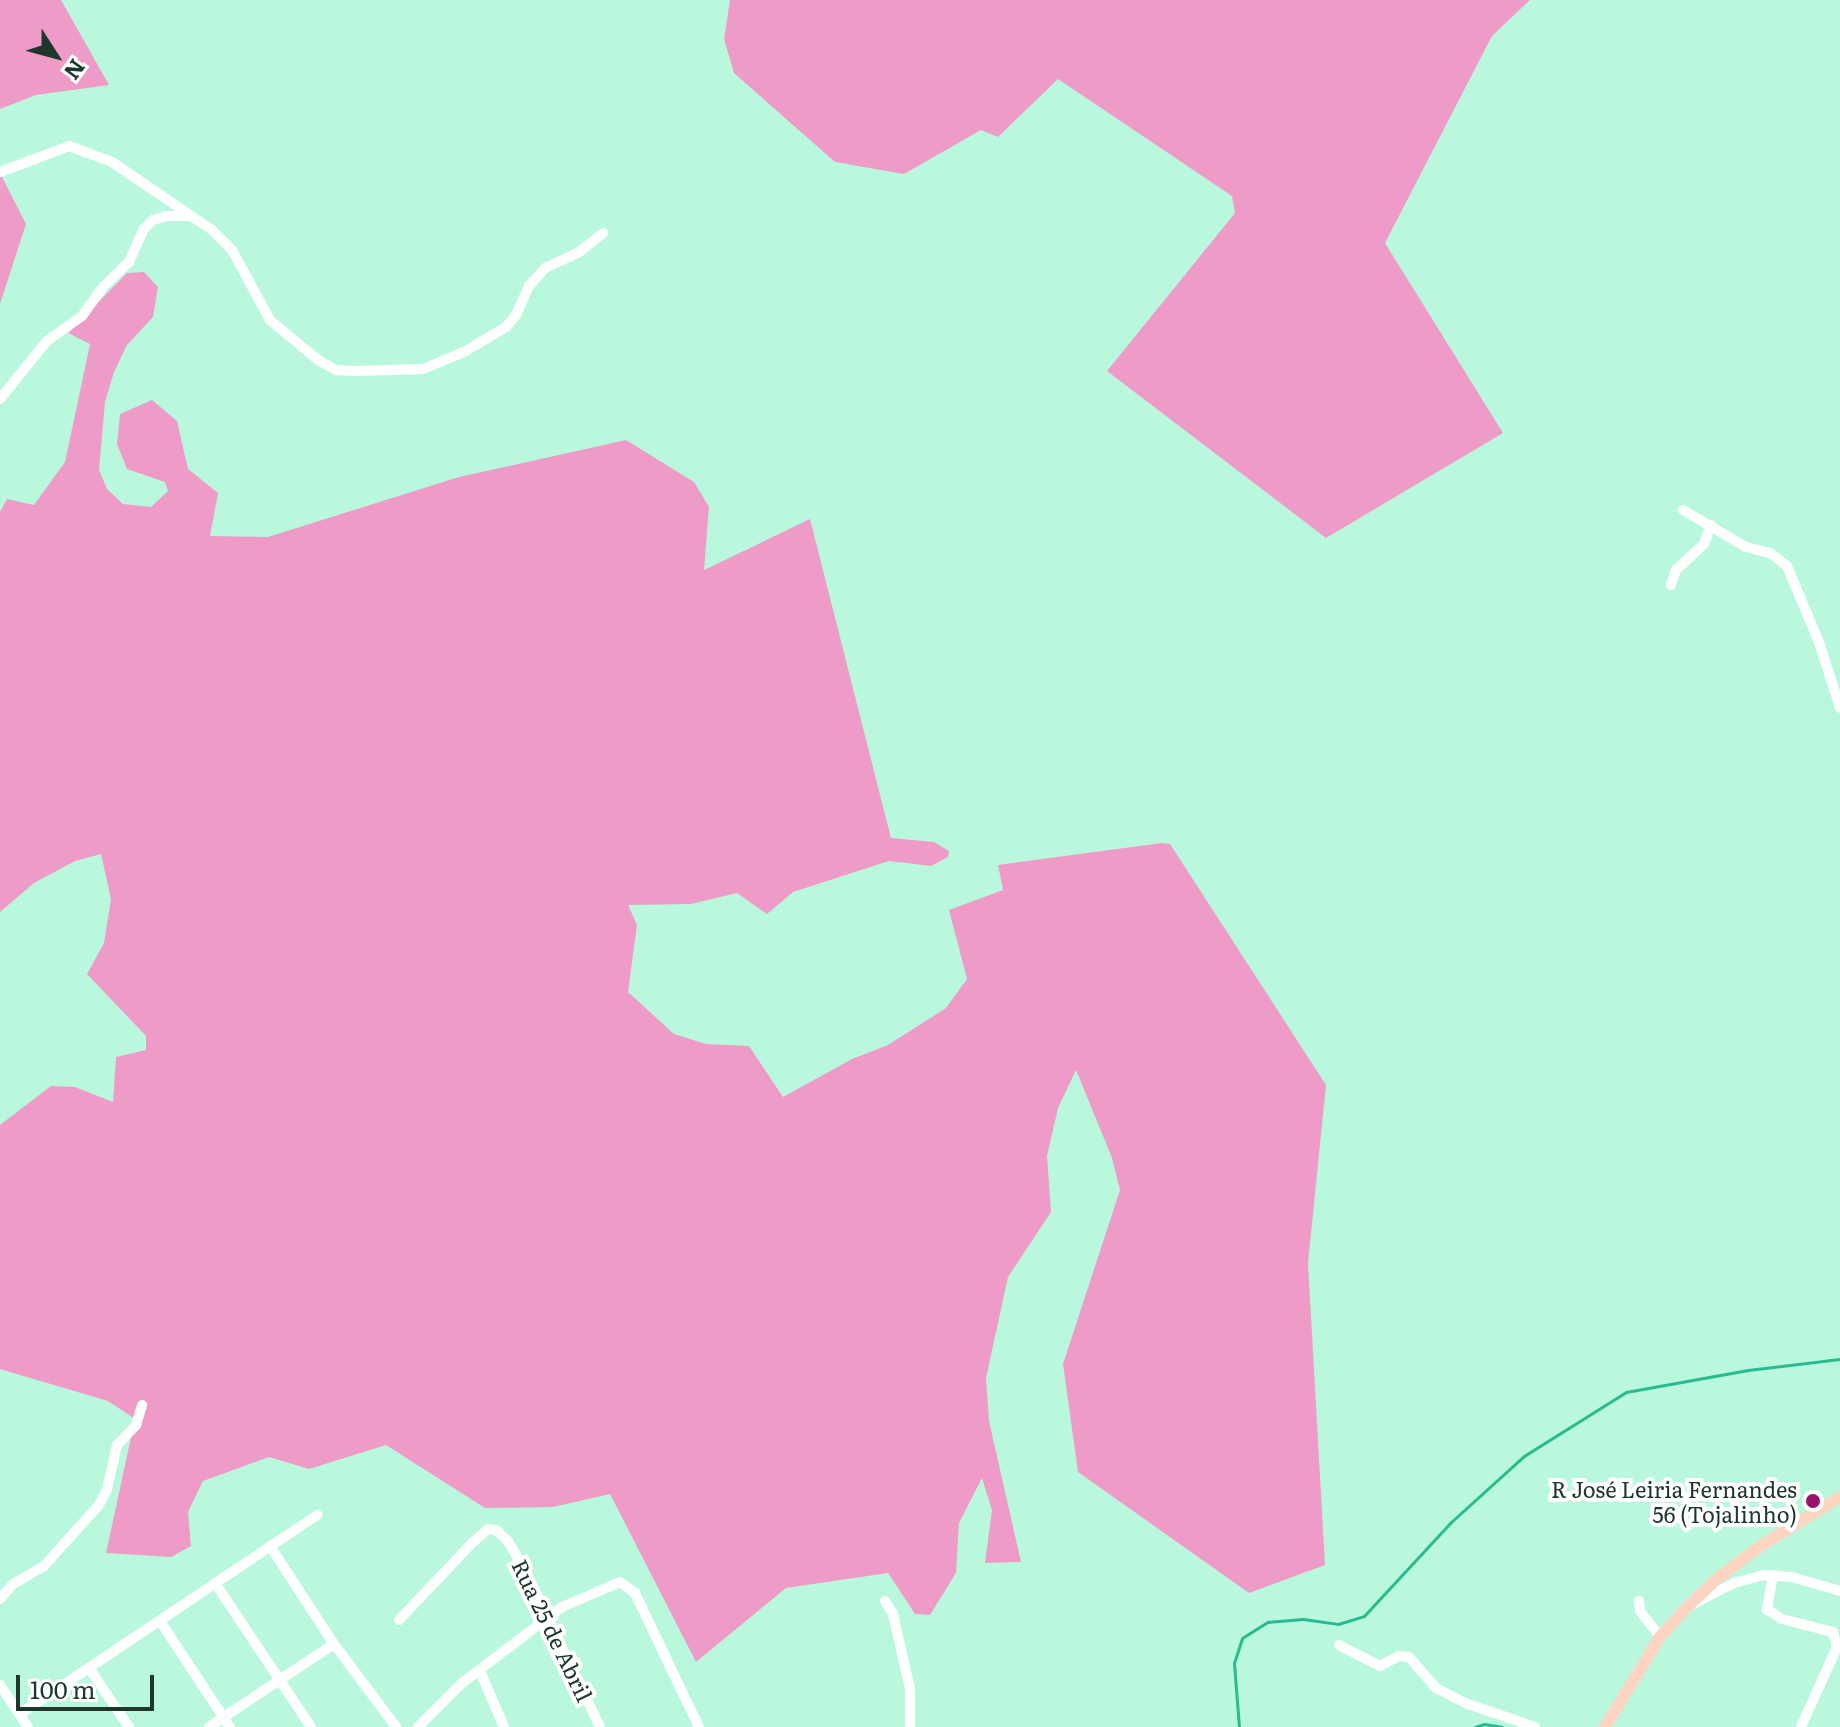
<!DOCTYPE html>
<html>
<head>
<meta charset="utf-8">
<style>
	body { margin:0 }
	#map { position:relative; width:1840px; height:1727px; overflow:hidden; background:#baf8de; font-family:Literata,serif }
	div>[style] { position:absolute }
	.green>* { inset:0; background:#ee9cc7 }
	.stream>* { height:3px; margin:-1.5px; padding:0 1.5px; transform-origin:1.5px; border-radius:1.5px; background:#28bb90 }
	.minor>* { height:10px; margin:-5px; padding:0 5px; transform-origin:5px; border-radius:5px; background:#fff }
	.major>* { height:12px; margin:-6px; padding:0 6px; transform-origin:6px; border-radius:6px; background:#fbd4c2 }
	.dots>* { width:22px; height:22px; translate:-50% -50%; box-sizing:border-box; border:4px solid #fff; border-radius:50% }
	span { translate:-50% -50%; white-space:nowrap; text-align:center; line-height:1.15; -webkit-text-stroke:8px #fff; paint-order:stroke }
	.poi-label { font-size:22px; color:#1e372d }
	.right { translate:-100% -50%; text-align:right }
	.street-label { font-size:22px; color:#1e372d }
	.north { position:absolute; left:16px; top:16px; width:80px; height:80px; -webkit-text-stroke:6px #fff; paint-order:stroke; rotate:126deg; font-size:22px; font-weight:700; line-height:32px; text-align:center; color:#1e372d }
	.north::after { content:''; display:block; margin:auto; width:28px; height:36px; background:#1e372d; clip-path:polygon(50% 0,100% 100%,50% 72%,0 100%) }
	.scale { position:absolute; left:16px; top:1675px; width:138px; height:36px; box-sizing:border-box; border:4px solid #1e372d; border-top:0; padding-left:10px; font-size:24px; line-height:28px; white-space:nowrap; color:#1e372d; -webkit-text-stroke:6px #fff; paint-order:stroke }
</style>
</head>
<body>
<div id="map">
	<div class="green">
		<div style="clip-path:polygon(0 0,61px 0,109px 85px,36px 95px,0 109px)"></div>
		<div style="clip-path:polygon(730px 0,1530px 0,1492px 36px,1385px 243px,1503px 433px,1326px 538px,1107px 371px,1235px 213px,1232px 196px,1058px 79px,998px 137px,981px 130px,904px 174px,835px 162px,734px 73px,724px 39px)"></div>
		<div style="clip-path:polygon(0 173px,26px 224px,0 304px)"></div>
		<div style="clip-path:polygon(144px 272px,158px 287px,153px 317px,127px 345px,114px 372px,105px 402px,99px 470px,107px 489px,123px 504px,151px 507px,168px 491px,165px 482px,127px 469px,117px 444px,120px 414px,152px 400px,177px 421px,188px 469px,218px 493px,210px 536px,268px 537px,459px 477px,626px 440px,694px 482px,709px 507px,704px 570px,810px 519px,891px 838px,934px 842px,949px 851px,948px 857px,931px 866px,889px 861px,793px 892px,767px 914px,737px 893px,691px 904px,628px 905px,637px 925px,628px 992px,674px 1034px,706px 1044px,749px 1046px,783px 1097px,852px 1059px,888px 1045px,946px 1008px,967px 979px,949px 910px,1003px 890px,998px 865px,1162px 843px,1170px 844px,1326px 1085px,1308px 1263px,1325px 1565px,1249px 1593px,1078px 1472px,1063px 1364px,1120px 1190px,1112px 1158px,1076px 1070px,1058px 1108px,1047px 1156px,1051px 1212px,1008px 1277px,986px 1378px,989px 1421px,1021px 1562px,985px 1563px,992px 1510px,982px 1478px,959px 1523px,956px 1573px,930px 1615px,915px 1614px,888px 1573px,786px 1588px,696px 1662px,610px 1494px,553px 1507px,485px 1508px,386px 1445px,309px 1469px,269px 1457px,203px 1481px,188px 1512px,191px 1546px,171px 1557px,106px 1553px,135px 1419px,108px 1401px,0 1369px,0 1125px,51px 1086px,75px 1087px,113px 1102px,116px 1057px,146px 1050px,146px 1036px,87px 974px,104px 943px,111px 899px,101px 854px,75px 861px,34px 883px,0 912px,0 512px,7px 499px,34px 505px,65px 462px,90px 344px,68px 333px,127px 273px)"></div>
	</div>
	<div class="stream">
		<div style="left:1239px;top:1727px;width:64px;rotate:-94.5deg"></div>
		<div style="left:1234px;top:1663px;width:26px;rotate:-72deg"></div>
		<div style="left:1242px;top:1638px;width:31px;rotate:-32deg"></div>
		<div style="left:1268px;top:1622px;width:35px;rotate:-5deg"></div>
		<div style="left:1303px;top:1619px;width:35px;rotate:8deg"></div>
		<div style="left:1338px;top:1624px;width:27px;rotate:-17deg"></div>
		<div style="left:1364px;top:1616px;width:127px;rotate:-47.2deg"></div>
		<div style="left:1450px;top:1523px;width:100px;rotate:-42.2deg"></div>
		<div style="left:1524px;top:1456px;width:120px;rotate:-32.1deg"></div>
		<div style="left:1626px;top:1392px;width:124px;rotate:-10.2deg"></div>
		<div style="left:1748px;top:1370px;width:93px;rotate:-6.8deg"></div>
		<div style="left:1475px;top:1727px;width:9px;rotate:-18deg"></div>
		<div style="left:1484px;top:1724px;width:18px;rotate:9deg"></div>
	</div>
	<div class="minor">
		<div style="left:0;top:172px;width:74px;rotate:-20.6deg"></div>
		<div style="left:69px;top:146px;width:46px;rotate:20.4deg"></div>
		<div style="left:112px;top:162px;width:94px;rotate:34.2deg"></div>
		<div style="left:0;top:399px;width:75px;rotate:-51deg"></div>
		<div style="left:47px;top:341px;width:43px;rotate:-35.5deg"></div>
		<div style="left:82px;top:316px;width:37px;rotate:-54deg"></div>
		<div style="left:104px;top:286px;width:35px;rotate:-44deg"></div>
		<div style="left:129px;top:262px;width:36px;rotate:-66deg"></div>
		<div style="left:144px;top:229px;width:13px;rotate:-45deg"></div>
		<div style="left:153px;top:220px;width:14px;rotate:-17deg"></div>
		<div style="left:166px;top:216px;width:25px"></div>
		<div style="left:191px;top:216px;width:24px;rotate:33deg"></div>
		<div style="left:211px;top:229px;width:30px;rotate:45deg"></div>
		<div style="left:232px;top:250px;width:80px;rotate:61.5deg"></div>
		<div style="left:270px;top:320px;width:62px;rotate:39.8deg"></div>
		<div style="left:318px;top:360px;width:21px;rotate:29deg"></div>
		<div style="left:336px;top:370px;width:19px;rotate:3deg"></div>
		<div style="left:355px;top:371px;width:68px;rotate:-1.7deg"></div>
		<div style="left:423px;top:369px;width:44px;rotate:-22.5deg"></div>
		<div style="left:464px;top:352px;width:49px;rotate:-30.8deg"></div>
		<div style="left:506px;top:327px;width:16px;rotate:-50deg"></div>
		<div style="left:516px;top:315px;width:32px;rotate:-66deg"></div>
		<div style="left:529px;top:286px;width:24px;rotate:-48deg"></div>
		<div style="left:545px;top:268px;width:38px;rotate:-25deg"></div>
		<div style="left:579px;top:252px;width:31px;rotate:-38deg"></div>
		<div style="left:1683px;top:510px;width:73px;rotate:30.4deg"></div>
		<div style="left:1746px;top:547px;width:25px;rotate:14deg"></div>
		<div style="left:1770px;top:553px;width:21px;rotate:37deg"></div>
		<div style="left:1787px;top:566px;width:82px;rotate:67.2deg"></div>
		<div style="left:1819px;top:642px;width:69px;rotate:72.3deg"></div>
		<div style="left:1671px;top:585px;width:16px;rotate:-72deg"></div>
		<div style="left:1676px;top:570px;width:38px;rotate:-43deg"></div>
		<div style="left:1704px;top:544px;width:20px;rotate:-70deg"></div>
		<div style="left:270px;top:1546px;width:117px;rotate:56.9deg"></div>
		<div style="left:334px;top:1644px;width:104px;rotate:53.2deg"></div>
		<div style="left:1773px;top:1575px;width:35px;rotate:100deg"></div>
		<div style="left:1767px;top:1609px;width:18px;rotate:34deg"></div>
		<div style="left:1782px;top:1619px;width:53px;rotate:14.3deg"></div>
		<div style="left:1833px;top:1632px;width:16px;rotate:75deg"></div>
		<div style="left:215px;top:1583px;width:173px;rotate:56.3deg"></div>
		<div style="left:0;top:1599px;width:20px;rotate:-49deg"></div>
		<div style="left:13px;top:1584px;width:36px;rotate:-30deg"></div>
		<div style="left:44px;top:1566px;width:82px;rotate:-48deg"></div>
		<div style="left:99px;top:1505px;width:18px;rotate:-63deg"></div>
		<div style="left:107px;top:1489px;width:45px;rotate:-77.2deg"></div>
		<div style="left:117px;top:1445px;width:28px;rotate:-46deg"></div>
		<div style="left:136px;top:1425px;width:21px;rotate:-73deg"></div>
		<div style="left:885px;top:1601px;width:15px;rotate:58deg"></div>
		<div style="left:893px;top:1614px;width:77px;rotate:77.2deg"></div>
		<div style="left:910px;top:1689px;width:38px;rotate:90deg"></div>
		<div style="left:1639px;top:1601px;width:10px;rotate:84deg"></div>
		<div style="left:1640px;top:1611px;width:33px;rotate:52deg"></div>
		<div style="left:1691px;top:1605px;width:48px;rotate:-27.1deg"></div>
		<div style="left:1734px;top:1583px;width:31px;rotate:-15deg"></div>
		<div style="left:1764px;top:1575px;width:28px;rotate:4deg"></div>
		<div style="left:1792px;top:1577px;width:50px;rotate:16.3deg"></div>
		<div style="left:399px;top:1620px;width:106px;rotate:-46.5deg"></div>
		<div style="left:472px;top:1543px;width:21px;rotate:-41deg"></div>
		<div style="left:488px;top:1529px;width:8px;rotate:7deg"></div>
		<div style="left:496px;top:1530px;width:16px;rotate:43deg"></div>
		<div style="left:508px;top:1541px;width:36px;rotate:60deg"></div>
		<div style="left:526px;top:1572px;width:172px;rotate:64.5deg"></div>
		<div style="left:160px;top:1621px;width:127px;rotate:56.6deg"></div>
		<div style="left:1339px;top:1645px;width:46px;rotate:27.1deg"></div>
		<div style="left:1380px;top:1666px;width:21px;rotate:-28deg"></div>
		<div style="left:1399px;top:1656px;width:10px;rotate:6deg"></div>
		<div style="left:1409px;top:1657px;width:41px;rotate:48.9deg"></div>
		<div style="left:1436px;top:1688px;width:36px;rotate:27deg"></div>
		<div style="left:1468px;top:1704px;width:71px;rotate:18.9deg"></div>
		<div style="left:89px;top:1668px;width:71px;rotate:55.9deg"></div>
		<div style="left:480px;top:1671px;width:61px;rotate:66.8deg"></div>
		<div style="left:0;top:1685px;width:50px;rotate:56.3deg"></div>
		<div style="left:20px;top:1714px;width:358px;rotate:-33.8deg"></div>
		<div style="left:209px;top:1727px;width:150px;rotate:-33.6deg"></div>
		<div style="left:418px;top:1727px;width:62px;rotate:-45deg"></div>
		<div style="left:462px;top:1683px;width:126px;rotate:-37.2deg"></div>
		<div style="left:562px;top:1607px;width:63px;rotate:-23.3deg"></div>
		<div style="left:620px;top:1582px;width:19px;rotate:36deg"></div>
		<div style="left:635px;top:1593px;width:148px;rotate:64.5deg"></div>
		<div style="left:1801px;top:1727px;width:88px;rotate:-65.8deg"></div>
	</div>
	<div class="major">
		<div style="left:1605px;top:1727px;width:105px;rotate:-58.6deg"></div>
		<div style="left:1660px;top:1637px;width:39px;rotate:-48deg"></div>
		<div style="left:1686px;top:1608px;width:44px;rotate:-43.2deg"></div>
		<div style="left:1718px;top:1578px;width:55px;rotate:-36.9deg"></div>
		<div style="left:1762px;top:1545px;width:92px;rotate:-31.6deg"></div>
	</div>
	<div class="dots">
		<div style="left:1813px;top:1501px;background:#98146a"></div>
	</div>
	<div class="poi-label">
		<span class="right" style="left:1797px;top:1501px">R José Leiria Fernandes<br>56 (Tojalinho)</span>
	</div>
	<div class="street-label">
		<span style="left:553px;top:1630px;rotate:64deg">Rua 25 de Abril</span>
	</div>
	<div class="north">N</div>
	<div class="scale">100 m</div>
</div>
</body>
</html>
